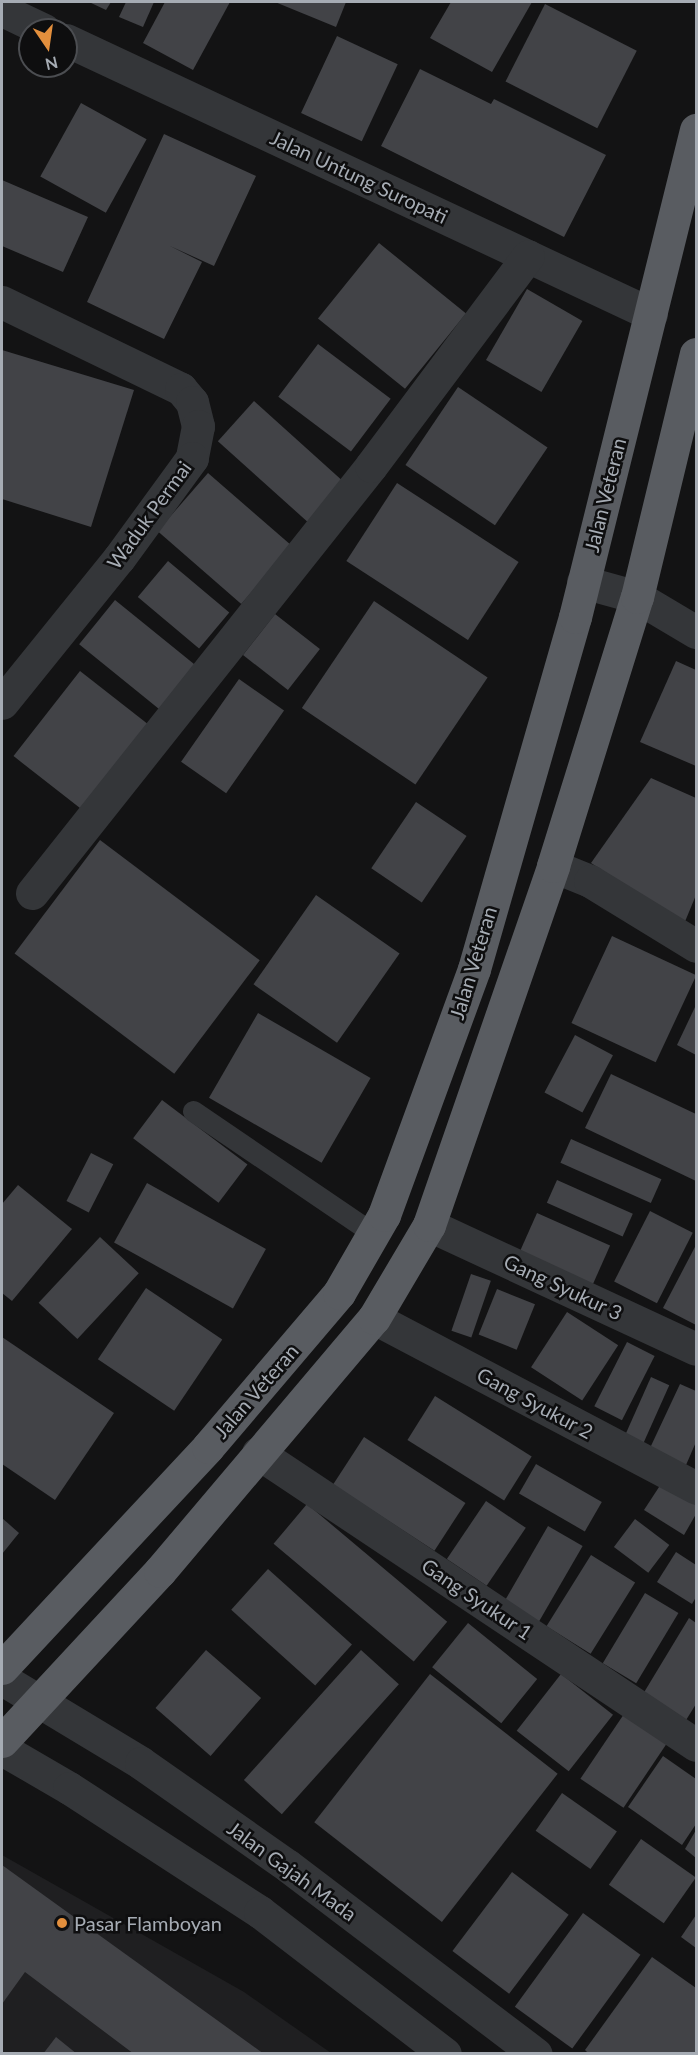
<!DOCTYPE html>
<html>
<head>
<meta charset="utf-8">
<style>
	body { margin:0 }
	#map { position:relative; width:698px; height:2055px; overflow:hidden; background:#131314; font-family:Lato,sans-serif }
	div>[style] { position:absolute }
	.built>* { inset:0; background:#1f1f21 }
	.building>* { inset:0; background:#424347; transform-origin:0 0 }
	.service>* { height:21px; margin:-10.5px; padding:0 10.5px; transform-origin:10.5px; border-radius:10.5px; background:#343639 }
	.minor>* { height:33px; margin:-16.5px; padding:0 16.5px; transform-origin:16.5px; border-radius:16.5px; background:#343639 }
	.tertiary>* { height:33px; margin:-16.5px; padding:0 16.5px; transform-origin:16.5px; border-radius:16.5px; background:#343639 }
	.trunk>* { height:33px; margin:-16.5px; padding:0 16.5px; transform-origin:16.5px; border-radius:16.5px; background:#595c61 }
	.dots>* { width:16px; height:16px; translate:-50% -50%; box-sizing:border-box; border:3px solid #0e0e0f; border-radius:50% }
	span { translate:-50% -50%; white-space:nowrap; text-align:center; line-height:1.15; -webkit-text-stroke:5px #0e0e0f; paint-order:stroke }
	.street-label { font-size:20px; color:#a6acb4 }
	.poi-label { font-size:20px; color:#a6acb4 }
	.left { translate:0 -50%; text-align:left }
	.frame { position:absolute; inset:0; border:3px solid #a6acb4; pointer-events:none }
	.north { position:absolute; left:18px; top:18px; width:60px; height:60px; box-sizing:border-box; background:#0e0e0f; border:2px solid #4b4d51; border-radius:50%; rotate:167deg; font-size:16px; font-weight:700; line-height:24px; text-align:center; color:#a6acb4 }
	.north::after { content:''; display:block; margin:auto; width:21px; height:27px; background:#e38f3d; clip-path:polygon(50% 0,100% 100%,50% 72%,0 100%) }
</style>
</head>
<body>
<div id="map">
	<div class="built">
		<div style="clip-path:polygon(2px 1855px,244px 1992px,331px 2053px,2px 2053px)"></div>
	</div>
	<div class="building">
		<div style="clip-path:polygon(89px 2px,111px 2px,106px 10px)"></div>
		<div style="clip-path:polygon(126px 2px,154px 2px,143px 27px,119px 17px)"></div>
		<div style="clip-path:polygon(165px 2px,230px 2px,193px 70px,143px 43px)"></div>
		<div style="clip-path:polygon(275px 2px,346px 2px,336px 27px)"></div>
		<div style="clip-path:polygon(451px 2px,532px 2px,492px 72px,430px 38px)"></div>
		<div style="left:545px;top:4px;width:103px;height:87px;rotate:27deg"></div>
		<div style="left:337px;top:36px;width:67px;height:85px;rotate:25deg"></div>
		<div style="clip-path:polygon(420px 69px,491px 104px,494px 99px,606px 155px,564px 237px,381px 146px)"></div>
		<div style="left:81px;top:103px;width:75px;height:84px;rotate:29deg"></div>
		<div style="clip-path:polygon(164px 134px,256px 176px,214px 266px,170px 246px,202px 262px,164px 339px,87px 302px)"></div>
		<div style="clip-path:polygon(2px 180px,88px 217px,63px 272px,2px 246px)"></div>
		<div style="left:379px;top:243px;width:112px;height:97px;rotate:39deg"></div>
		<div style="left:527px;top:289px;width:64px;height:82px;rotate:30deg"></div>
		<div style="left:318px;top:344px;width:91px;height:66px;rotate:37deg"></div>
		<div style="clip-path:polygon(2px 350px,134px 390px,91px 527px,2px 499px)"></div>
		<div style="left:458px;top:387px;width:108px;height:94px;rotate:34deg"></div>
		<div style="left:254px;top:401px;width:125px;height:54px;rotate:42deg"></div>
		<div style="left:208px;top:473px;width:111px;height:77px;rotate:41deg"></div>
		<div style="left:397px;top:483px;width:145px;height:93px;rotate:33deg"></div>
		<div style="left:168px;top:561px;width:80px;height:47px;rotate:40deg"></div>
		<div style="left:115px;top:600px;width:104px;height:57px;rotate:39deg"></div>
		<div style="left:374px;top:601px;width:137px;height:129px;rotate:34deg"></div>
		<div style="left:275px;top:614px;width:57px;height:52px;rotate:38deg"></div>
		<div style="clip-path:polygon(676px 661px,696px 670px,696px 766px,640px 742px)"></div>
		<div style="left:80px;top:671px;width:88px;height:108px;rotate:38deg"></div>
		<div style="left:239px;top:679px;width:55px;height:101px;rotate:35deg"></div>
		<div style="clip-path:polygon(651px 778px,696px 798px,696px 895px,684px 924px,591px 863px)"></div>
		<div style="left:416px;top:802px;width:61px;height:80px;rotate:34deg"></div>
		<div style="left:100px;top:840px;width:200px;height:142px;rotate:37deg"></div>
		<div style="left:316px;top:895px;width:102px;height:109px;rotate:35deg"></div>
		<div style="left:612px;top:936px;width:93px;height:96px;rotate:25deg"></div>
		<div style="clip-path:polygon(696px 1005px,696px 1055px,677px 1045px)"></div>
		<div style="left:258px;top:1013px;width:130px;height:98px;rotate:30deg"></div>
		<div style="left:575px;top:1035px;width:43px;height:65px;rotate:28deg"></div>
		<div style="clip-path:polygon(611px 1074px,696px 1114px,696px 1181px,585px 1128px)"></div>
		<div style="left:162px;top:1100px;width:107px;height:48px;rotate:37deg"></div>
		<div style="left:571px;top:1139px;width:99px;height:26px;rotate:24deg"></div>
		<div style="left:91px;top:1153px;width:25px;height:54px;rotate:27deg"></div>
		<div style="left:557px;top:1180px;width:83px;height:25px;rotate:24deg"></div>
		<div style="left:147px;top:1183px;width:136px;height:68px;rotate:29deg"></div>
		<div style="clip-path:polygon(18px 1185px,72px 1229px,12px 1301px,2px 1293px,2px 1204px)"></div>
		<div style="left:650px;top:1211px;width:48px;height:79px;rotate:27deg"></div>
		<div style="left:537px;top:1213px;width:80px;height:44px;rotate:24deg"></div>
		<div style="left:100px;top:1237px;width:53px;height:90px;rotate:43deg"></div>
		<div style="clip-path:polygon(696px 1245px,696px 1325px,663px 1308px)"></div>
		<div style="left:471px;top:1274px;width:21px;height:60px;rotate:19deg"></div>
		<div style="left:146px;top:1288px;width:92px;height:86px;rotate:34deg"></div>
		<div style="left:497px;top:1289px;width:41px;height:49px;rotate:22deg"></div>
		<div style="left:567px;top:1312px;width:61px;height:66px;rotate:33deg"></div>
		<div style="clip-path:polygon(2px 1337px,114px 1413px,55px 1500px,2px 1464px)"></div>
		<div style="left:627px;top:1342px;width:31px;height:72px;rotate:27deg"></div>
		<div style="left:651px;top:1377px;width:20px;height:64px;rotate:24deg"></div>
		<div style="clip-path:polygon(680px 1384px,696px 1391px,696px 1442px,686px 1465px,650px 1448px)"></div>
		<div style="left:435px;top:1396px;width:114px;height:52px;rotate:32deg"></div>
		<div style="left:364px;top:1437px;width:121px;height:57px;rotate:33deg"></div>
		<div style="left:536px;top:1464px;width:76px;height:34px;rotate:30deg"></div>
		<div style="clip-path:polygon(661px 1484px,696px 1505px,696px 1514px,684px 1535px,644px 1510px)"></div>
		<div style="left:486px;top:1501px;width:48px;height:70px;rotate:34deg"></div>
		<div style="left:307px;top:1504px;width:183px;height:52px;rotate:40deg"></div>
		<div style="clip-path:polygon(2px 1518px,19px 1533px,2px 1554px)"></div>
		<div style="left:635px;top:1519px;width:43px;height:35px;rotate:37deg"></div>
		<div style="left:548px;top:1526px;width:40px;height:89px;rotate:30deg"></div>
		<div style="clip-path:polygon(676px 1552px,696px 1565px,696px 1597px,692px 1604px,657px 1582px)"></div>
		<div style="left:591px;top:1555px;width:52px;height:84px;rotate:32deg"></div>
		<div style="left:268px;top:1569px;width:113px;height:55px;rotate:42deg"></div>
		<div style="left:645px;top:1593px;width:39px;height:82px;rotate:31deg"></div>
		<div style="clip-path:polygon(689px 1618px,696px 1623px,696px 1704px,683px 1725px,640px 1699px)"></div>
		<div style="left:468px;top:1623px;width:89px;height:57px;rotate:39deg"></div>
		<div style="left:206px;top:1650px;width:73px;height:77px;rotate:41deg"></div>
		<div style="left:361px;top:1650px;width:51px;height:175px;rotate:42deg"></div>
		<div style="left:430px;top:1674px;width:162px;height:188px;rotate:38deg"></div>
		<div style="left:561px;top:1674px;width:66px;height:72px;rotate:38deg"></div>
		<div style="left:624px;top:1714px;width:52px;height:78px;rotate:34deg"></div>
		<div style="clip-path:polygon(663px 1756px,696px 1779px,696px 1824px,682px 1845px,628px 1807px)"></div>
		<div style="left:562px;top:1793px;width:67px;height:46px;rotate:35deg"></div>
		<div style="clip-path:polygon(696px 1830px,696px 1858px,685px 1849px)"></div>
		<div style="left:641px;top:1839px;width:67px;height:56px;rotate:35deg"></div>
		<div style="clip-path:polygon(2px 1865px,264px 2054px,134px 2054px,25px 1972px,2px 2004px)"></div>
		<div style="left:512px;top:1872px;width:71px;height:99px;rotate:37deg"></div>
		<div style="left:583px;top:1913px;width:71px;height:116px;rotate:36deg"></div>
		<div style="clip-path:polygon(696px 1915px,696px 1948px,681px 1937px)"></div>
		<div style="clip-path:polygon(652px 1957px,696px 1988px,696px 2054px,589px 2054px,585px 2050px)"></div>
		<div style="clip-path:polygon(56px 2037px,77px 2054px,43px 2054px)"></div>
	</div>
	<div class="service">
		<div style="left:193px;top:1111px;width:219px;rotate:34.2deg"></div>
	</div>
	<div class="minor">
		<div style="left:2px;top:10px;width:47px;rotate:25.5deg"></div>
		<div style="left:66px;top:40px;width:646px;rotate:25.1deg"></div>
		<div style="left:2px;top:302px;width:199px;rotate:25.9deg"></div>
		<div style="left:181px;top:389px;width:17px;rotate:50deg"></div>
		<div style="left:192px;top:402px;width:25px;rotate:76deg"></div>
		<div style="left:198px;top:426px;width:33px;rotate:101deg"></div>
		<div style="left:192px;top:458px;width:124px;rotate:126.1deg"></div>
		<div style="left:119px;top:558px;width:186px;rotate:128.9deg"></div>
		<div style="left:583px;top:582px;width:56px;rotate:15.5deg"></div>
		<div style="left:637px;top:597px;width:69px;rotate:30.7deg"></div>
		<div style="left:553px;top:866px;width:40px;rotate:22deg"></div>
		<div style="left:590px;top:881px;width:124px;rotate:31.5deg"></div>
		<div style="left:32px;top:893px;width:545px;rotate:-51.55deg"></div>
		<div style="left:371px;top:466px;width:262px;rotate:-53.2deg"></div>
		<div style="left:429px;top:1225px;width:294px;rotate:24.9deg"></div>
		<div style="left:374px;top:1318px;width:364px;rotate:27.8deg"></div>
		<div style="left:258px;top:1453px;width:526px;rotate:33.69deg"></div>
	</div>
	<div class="tertiary">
		<div style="left:2px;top:1679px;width:162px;rotate:31.1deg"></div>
		<div style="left:141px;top:1763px;width:179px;rotate:35deg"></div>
		<div style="left:288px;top:1866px;width:311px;rotate:37.2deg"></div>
		<div style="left:2px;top:1749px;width:78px;rotate:30.2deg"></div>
		<div style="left:69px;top:1788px;width:228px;rotate:33deg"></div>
		<div style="left:260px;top:1912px;width:233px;rotate:37.5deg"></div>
	</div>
	<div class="trunk">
		<div style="left:2px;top:1668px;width:302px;rotate:-47deg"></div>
		<div style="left:208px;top:1447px;width:202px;rotate:-49.6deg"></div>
		<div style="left:339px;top:1293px;width:90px;rotate:-60deg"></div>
		<div style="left:384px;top:1215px;width:262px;rotate:-69.9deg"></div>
		<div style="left:474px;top:969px;width:366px;rotate:-74deg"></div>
		<div style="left:575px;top:617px;width:502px;rotate:-76.05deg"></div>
		<div style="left:2px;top:1741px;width:232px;rotate:-47.1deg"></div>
		<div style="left:160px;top:1571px;width:331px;rotate:-49.8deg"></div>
		<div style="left:374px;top:1318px;width:108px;rotate:-59.4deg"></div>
		<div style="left:429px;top:1225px;width:380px;rotate:-70.9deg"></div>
		<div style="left:553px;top:866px;width:282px;rotate:-72.7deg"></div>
		<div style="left:637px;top:597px;width:250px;rotate:-76.4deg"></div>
	</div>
	<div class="dots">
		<div style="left:62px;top:1923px;background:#e38f3d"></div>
	</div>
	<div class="street-label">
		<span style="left:359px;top:177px;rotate:25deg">Jalan Untung Suropati</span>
		<span style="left:605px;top:495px;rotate:-76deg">Jalan Veteran</span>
		<span style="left:149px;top:515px;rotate:-54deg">Waduk Permai</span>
		<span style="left:473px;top:963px;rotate:-73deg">Jalan Veteran</span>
		<span style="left:563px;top:1287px;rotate:25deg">Gang Syukur 3</span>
		<span style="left:256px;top:1391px;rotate:-49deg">Jalan Veteran</span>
		<span style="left:535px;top:1403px;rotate:28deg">Gang Syukur 2</span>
		<span style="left:477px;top:1599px;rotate:34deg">Gang Syukur 1</span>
		<span style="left:292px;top:1871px;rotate:36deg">Jalan Gajah Mada</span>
	</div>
	<div class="poi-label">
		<span class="left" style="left:74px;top:1923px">Pasar Flamboyan</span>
	</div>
	<div class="frame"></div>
	<div class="north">N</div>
</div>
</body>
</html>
